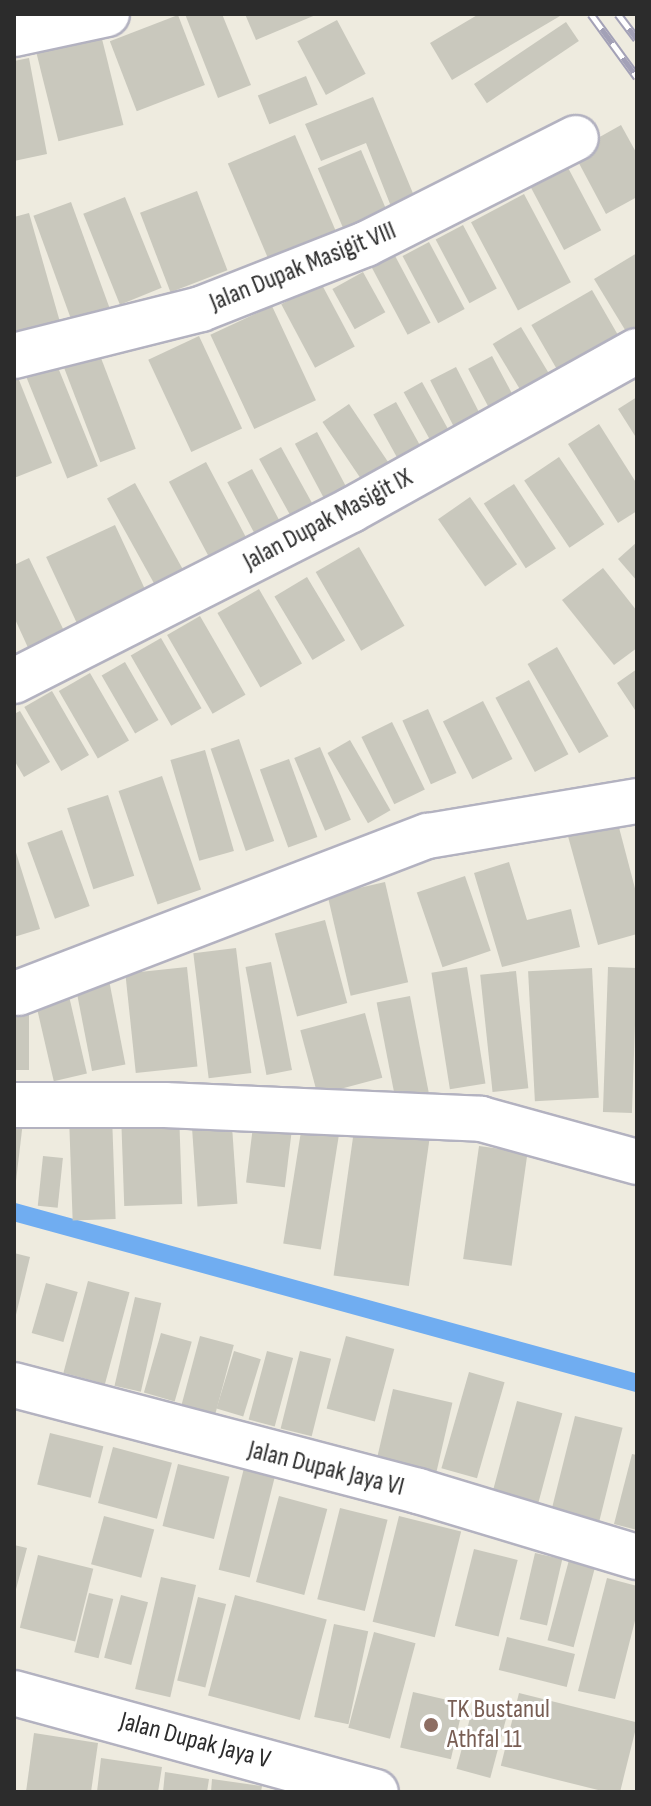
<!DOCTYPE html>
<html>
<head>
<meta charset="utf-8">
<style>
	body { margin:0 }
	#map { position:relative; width:651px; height:1806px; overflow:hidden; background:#eeebdf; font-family:"Sofia Sans Condensed",sans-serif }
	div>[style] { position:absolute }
	.stream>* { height:18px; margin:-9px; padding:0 9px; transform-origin:9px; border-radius:9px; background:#70adf1 }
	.building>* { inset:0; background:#c9c8bd; transform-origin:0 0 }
	.roads { filter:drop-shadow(2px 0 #b3b2c0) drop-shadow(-2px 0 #b3b2c0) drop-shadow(0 2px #b3b2c0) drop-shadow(0 -2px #b3b2c0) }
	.minor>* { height:44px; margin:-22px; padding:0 22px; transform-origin:22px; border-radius:22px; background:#fff }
	.rail>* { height:9px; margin-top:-4.5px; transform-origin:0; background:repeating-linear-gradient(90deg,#fff 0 18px,#a3a1b7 0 36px); box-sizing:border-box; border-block:2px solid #a3a1b7 }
	.dots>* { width:22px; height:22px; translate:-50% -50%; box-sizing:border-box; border:4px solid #fff; border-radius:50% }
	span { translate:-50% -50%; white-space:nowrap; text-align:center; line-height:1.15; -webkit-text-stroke:6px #fff; paint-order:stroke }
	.street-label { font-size:26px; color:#2c2c2c }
	.education-label { font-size:26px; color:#785e54 }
	.left { translate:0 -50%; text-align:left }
	.frame { position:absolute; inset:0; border:16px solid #2c2c2c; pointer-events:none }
</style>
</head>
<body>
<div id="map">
	<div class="stream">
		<div style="left:14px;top:1212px;width:646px;rotate:15.35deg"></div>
	</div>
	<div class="building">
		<div style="clip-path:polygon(185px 14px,222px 14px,251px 85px,218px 98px)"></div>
		<div style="clip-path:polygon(245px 14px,318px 14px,256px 40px)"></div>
		<div style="clip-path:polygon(479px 14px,559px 14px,560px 16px,452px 80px,430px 43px)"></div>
		<div style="left:178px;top:15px;width:75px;height:73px;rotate:69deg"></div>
		<div style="left:337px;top:20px;width:61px;height:45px;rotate:62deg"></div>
		<div style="left:566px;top:22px;width:23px;height:111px;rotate:56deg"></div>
		<div style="left:99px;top:27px;width:101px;height:67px;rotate:76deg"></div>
		<div style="clip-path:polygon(29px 58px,47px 154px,14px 161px,14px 61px)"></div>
		<div style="left:306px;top:76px;width:31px;height:52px;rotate:68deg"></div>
		<div style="clip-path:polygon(373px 97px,417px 203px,394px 214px,366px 143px,321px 161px,305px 124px)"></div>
		<div style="clip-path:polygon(621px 125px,637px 154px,637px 197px,606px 214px,573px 152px)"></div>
		<div style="left:295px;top:135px;width:112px;height:73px;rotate:67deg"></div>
		<div style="left:361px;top:150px;width:76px;height:47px;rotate:67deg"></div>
		<div style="left:566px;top:164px;width:75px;height:42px;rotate:62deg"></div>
		<div style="left:197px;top:191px;width:85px;height:61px;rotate:69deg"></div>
		<div style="left:524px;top:194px;width:100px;height:60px;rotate:62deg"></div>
		<div style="left:125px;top:197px;width:98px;height:45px;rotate:68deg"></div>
		<div style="left:71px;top:202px;width:112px;height:40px;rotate:70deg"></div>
		<div style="clip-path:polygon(29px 213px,60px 322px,14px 335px,14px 217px)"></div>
		<div style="left:463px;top:225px;width:72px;height:31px;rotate:62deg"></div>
		<div style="left:429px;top:242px;width:76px;height:30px;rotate:62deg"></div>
		<div style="left:393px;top:252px;width:80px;height:26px;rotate:62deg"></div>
		<div style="clip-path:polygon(637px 253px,637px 334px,630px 338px,594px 279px)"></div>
		<div style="left:363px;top:272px;width:46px;height:35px;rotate:61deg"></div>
		<div style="left:321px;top:283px;width:72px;height:45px;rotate:62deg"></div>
		<div style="left:592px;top:290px;width:62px;height:70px;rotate:60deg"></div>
		<div style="left:272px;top:306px;width:104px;height:68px;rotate:65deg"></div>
		<div style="left:521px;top:327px;width:61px;height:33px;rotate:59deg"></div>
		<div style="left:199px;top:336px;width:102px;height:56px;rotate:65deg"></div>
		<div style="left:96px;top:345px;width:111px;height:38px;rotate:69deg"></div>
		<div style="left:492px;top:356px;width:55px;height:27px;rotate:62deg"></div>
		<div style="left:57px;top:365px;width:109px;height:33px;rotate:68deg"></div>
		<div style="left:456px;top:367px;width:62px;height:29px;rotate:63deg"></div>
		<div style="clip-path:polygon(17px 375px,52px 463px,14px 478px,14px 376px)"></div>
		<div style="left:422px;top:382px;width:68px;height:21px;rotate:61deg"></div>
		<div style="clip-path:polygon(637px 397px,637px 439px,618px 409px)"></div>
		<div style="left:396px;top:402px;width:60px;height:26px;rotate:61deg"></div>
		<div style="left:349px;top:404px;width:85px;height:32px;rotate:56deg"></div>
		<div style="clip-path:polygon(599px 424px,637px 484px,637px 511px,618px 523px,568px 444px)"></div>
		<div style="left:317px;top:432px;width:72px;height:25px;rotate:62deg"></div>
		<div style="left:281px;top:447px;width:81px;height:25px;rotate:61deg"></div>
		<div style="left:559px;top:457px;width:81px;height:42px;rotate:56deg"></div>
		<div style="left:206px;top:462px;width:97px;height:42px;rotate:62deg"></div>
		<div style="left:252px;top:469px;width:66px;height:28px;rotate:62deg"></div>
		<div style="left:135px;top:483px;width:102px;height:32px;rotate:61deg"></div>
		<div style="left:514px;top:484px;width:77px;height:36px;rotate:57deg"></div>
		<div style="left:470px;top:497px;width:82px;height:39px;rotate:55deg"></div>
		<div style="left:115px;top:525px;width:74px;height:76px;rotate:65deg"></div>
		<div style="clip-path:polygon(637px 542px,637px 581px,618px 559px)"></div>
		<div style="left:359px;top:547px;width:91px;height:50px;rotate:60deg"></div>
		<div style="clip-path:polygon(29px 558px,66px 635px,30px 652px,14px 617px,14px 565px)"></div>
		<div style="clip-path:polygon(603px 568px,637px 611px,637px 648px,614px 665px,562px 600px)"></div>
		<div style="left:307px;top:577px;width:74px;height:38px;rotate:59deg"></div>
		<div style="left:259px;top:589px;width:86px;height:48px;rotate:60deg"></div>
		<div style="left:200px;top:616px;width:91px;height:38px;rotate:60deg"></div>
		<div style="left:161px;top:638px;width:81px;height:35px;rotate:60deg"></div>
		<div style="left:557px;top:647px;width:103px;height:34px;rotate:60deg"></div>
		<div style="left:125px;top:662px;width:67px;height:27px;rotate:60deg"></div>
		<div style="clip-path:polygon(637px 669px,637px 713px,617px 683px)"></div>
		<div style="left:90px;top:673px;width:78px;height:36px;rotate:60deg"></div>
		<div style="left:529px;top:680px;width:84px;height:38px;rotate:62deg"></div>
		<div style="left:52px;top:691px;width:74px;height:32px;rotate:60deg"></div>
		<div style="left:483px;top:701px;width:65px;height:45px;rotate:63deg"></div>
		<div style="left:428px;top:709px;width:70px;height:28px;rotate:66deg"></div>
		<div style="clip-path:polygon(20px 711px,50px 762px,24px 777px,14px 760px,14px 714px)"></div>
		<div style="left:392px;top:722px;width:75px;height:34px;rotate:64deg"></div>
		<div style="left:239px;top:739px;width:108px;height:30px;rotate:71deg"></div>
		<div style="left:350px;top:740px;width:81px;height:26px;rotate:60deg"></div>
		<div style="left:320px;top:747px;width:79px;height:28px;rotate:67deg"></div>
		<div style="left:205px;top:750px;width:105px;height:36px;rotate:74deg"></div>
		<div style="left:289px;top:759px;width:83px;height:31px;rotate:70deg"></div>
		<div style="left:162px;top:776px;width:120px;height:46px;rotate:71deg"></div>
		<div style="left:108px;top:795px;width:85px;height:43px;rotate:72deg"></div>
		<div style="clip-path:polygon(616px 816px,637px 896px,637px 934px,598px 945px,566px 829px)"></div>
		<div style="left:62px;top:830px;width:81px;height:37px;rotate:70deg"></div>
		<div style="clip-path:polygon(14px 846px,40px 929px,14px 937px)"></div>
		<div style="clip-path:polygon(509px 862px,527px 920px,571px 909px,580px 947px,502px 967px,474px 873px)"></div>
		<div style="left:465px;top:876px;width:79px;height:51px;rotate:71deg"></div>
		<div style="left:385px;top:882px;width:103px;height:59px;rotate:77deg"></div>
		<div style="left:325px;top:920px;width:86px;height:52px;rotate:75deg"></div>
		<div style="left:236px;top:948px;width:126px;height:43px;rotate:83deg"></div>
		<div style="left:271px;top:962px;width:110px;height:26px;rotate:79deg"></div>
		<div style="left:187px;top:967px;width:100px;height:62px;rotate:84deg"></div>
		<div style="left:467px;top:967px;width:118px;height:36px;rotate:81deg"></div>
		<div style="left:608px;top:967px;width:29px;height:145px;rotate:2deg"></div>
		<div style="left:592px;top:968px;width:130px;height:64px;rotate:87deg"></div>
		<div style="left:516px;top:971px;width:118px;height:36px;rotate:84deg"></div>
		<div style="left:109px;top:980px;width:86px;height:34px;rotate:79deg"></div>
		<div style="left:66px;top:983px;width:93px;height:34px;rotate:77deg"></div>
		<div style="left:410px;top:996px;width:101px;height:34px;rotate:79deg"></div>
		<div style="left:365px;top:1013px;width:67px;height:67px;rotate:75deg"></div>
		<div style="left:14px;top:1015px;width:15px;height:55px"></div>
		<div style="left:255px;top:1110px;width:39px;height:73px;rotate:7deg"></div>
		<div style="clip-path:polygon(14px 1112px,24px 1113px,16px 1181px,14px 1181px)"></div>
		<div style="left:179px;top:1112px;width:92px;height:58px;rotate:88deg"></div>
		<div style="left:231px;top:1112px;width:92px;height:40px;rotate:86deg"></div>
		<div style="left:112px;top:1115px;width:104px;height:43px;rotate:88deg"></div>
		<div style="left:356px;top:1116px;width:76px;height:161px;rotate:8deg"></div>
		<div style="left:302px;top:1125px;width:38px;height:120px;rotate:9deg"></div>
		<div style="left:479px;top:1146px;width:49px;height:114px;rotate:8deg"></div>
		<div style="left:43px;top:1156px;width:20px;height:50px;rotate:6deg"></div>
		<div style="clip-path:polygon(14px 1253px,30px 1257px,15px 1319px,14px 1319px)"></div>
		<div style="left:88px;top:1281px;width:43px;height:95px;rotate:15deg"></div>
		<div style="left:46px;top:1283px;width:33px;height:52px;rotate:16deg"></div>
		<div style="left:135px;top:1297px;width:27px;height:91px;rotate:13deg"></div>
		<div style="left:161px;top:1333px;width:32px;height:62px;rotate:16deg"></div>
		<div style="left:200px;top:1336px;width:35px;height:72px;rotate:15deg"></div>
		<div style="left:346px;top:1336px;width:50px;height:75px;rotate:15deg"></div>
		<div style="left:234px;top:1351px;width:28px;height:60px;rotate:17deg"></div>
		<div style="left:267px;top:1351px;width:27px;height:71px;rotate:15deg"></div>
		<div style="left:300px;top:1351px;width:32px;height:80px;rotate:14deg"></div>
		<div style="left:469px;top:1372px;width:37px;height:100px;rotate:16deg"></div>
		<div style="left:393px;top:1389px;width:61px;height:77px;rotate:13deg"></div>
		<div style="left:517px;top:1401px;width:47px;height:93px;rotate:15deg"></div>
		<div style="left:575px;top:1416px;width:49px;height:98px;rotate:14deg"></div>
		<div style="left:50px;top:1433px;width:55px;height:53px;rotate:14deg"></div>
		<div style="left:113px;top:1447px;width:61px;height:58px;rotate:15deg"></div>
		<div style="clip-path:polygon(632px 1454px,637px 1455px,637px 1530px,614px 1524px)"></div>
		<div style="left:178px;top:1464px;width:53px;height:64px;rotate:14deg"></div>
		<div style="left:245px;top:1464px;width:32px;height:109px;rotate:14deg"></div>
		<div style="left:279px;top:1496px;width:50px;height:89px;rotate:15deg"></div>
		<div style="left:340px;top:1508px;width:49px;height:94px;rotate:14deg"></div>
		<div style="left:104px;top:1516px;width:52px;height:50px;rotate:15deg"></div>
		<div style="left:399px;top:1516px;width:64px;height:109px;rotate:14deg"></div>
		<div style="clip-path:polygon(14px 1545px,27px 1548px,15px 1593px,14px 1593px)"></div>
		<div style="left:474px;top:1549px;width:45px;height:79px;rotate:14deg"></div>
		<div style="left:535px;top:1553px;width:28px;height:68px;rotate:13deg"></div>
		<div style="left:38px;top:1555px;width:57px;height:75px;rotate:14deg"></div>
		<div style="left:569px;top:1560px;width:27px;height:83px;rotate:15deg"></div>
		<div style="left:161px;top:1577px;width:36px;height:115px;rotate:13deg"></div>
		<div style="clip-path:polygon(607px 1578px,637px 1586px,637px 1613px,615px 1699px,578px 1691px)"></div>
		<div style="left:89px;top:1593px;width:25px;height:61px;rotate:14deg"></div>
		<div style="left:121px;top:1595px;width:28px;height:65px;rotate:15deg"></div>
		<div style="left:235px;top:1595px;width:95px;height:104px;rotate:15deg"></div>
		<div style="left:198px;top:1597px;width:29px;height:86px;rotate:14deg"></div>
		<div style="left:334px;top:1624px;width:35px;height:95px;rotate:12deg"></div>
		<div style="left:374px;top:1632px;width:43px;height:99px;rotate:15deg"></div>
		<div style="left:507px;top:1637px;width:70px;height:34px;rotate:14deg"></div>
		<div style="left:413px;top:1692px;width:52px;height:57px;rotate:13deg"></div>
		<div style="left:519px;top:1693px;width:122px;height:75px;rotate:14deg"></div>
		<div style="left:473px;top:1707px;width:35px;height:64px;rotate:15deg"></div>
		<div style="clip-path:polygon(34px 1733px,98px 1743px,91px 1792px,26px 1792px)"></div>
		<div style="clip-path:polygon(101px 1758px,162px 1767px,158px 1792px,97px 1792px)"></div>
		<div style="clip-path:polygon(165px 1772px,209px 1779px,207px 1792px,163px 1792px)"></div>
		<div style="clip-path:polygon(212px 1779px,262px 1786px,261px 1792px,211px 1792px)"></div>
	</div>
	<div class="roads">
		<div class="minor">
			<div style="left:14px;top:34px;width:95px;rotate:-12.1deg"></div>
			<div style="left:14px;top:356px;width:193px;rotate:-14.1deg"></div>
			<div style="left:201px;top:309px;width:177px;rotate:-21.5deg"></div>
			<div style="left:366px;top:244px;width:235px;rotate:-26.8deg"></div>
			<div style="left:14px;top:681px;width:378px;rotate:-26.9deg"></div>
			<div style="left:351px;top:510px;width:327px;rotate:-29.1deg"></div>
			<div style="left:18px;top:993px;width:439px;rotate:-21deg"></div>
			<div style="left:428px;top:836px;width:212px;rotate:-9.5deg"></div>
			<div style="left:14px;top:1105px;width:151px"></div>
			<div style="left:165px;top:1105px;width:316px;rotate:2.5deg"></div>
			<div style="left:481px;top:1119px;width:162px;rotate:15.4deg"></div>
			<div style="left:14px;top:1385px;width:418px;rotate:14.7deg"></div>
			<div style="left:418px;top:1491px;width:229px;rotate:16.8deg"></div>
			<div style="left:14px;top:1693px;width:375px;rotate:15.3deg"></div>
		</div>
	</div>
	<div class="rail">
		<div style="left:591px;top:14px;width:78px;rotate:53.9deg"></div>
		<div style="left:618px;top:14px;width:31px;rotate:53deg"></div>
	</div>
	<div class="dots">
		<div style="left:431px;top:1725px;background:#8d6e63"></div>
	</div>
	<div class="street-label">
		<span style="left:303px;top:267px;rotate:-22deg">Jalan Dupak Masigit VIII</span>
		<span style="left:328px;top:520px;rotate:-28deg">Jalan Dupak Masigit IX</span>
		<span style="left:326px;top:1469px;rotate:14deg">Jalan Dupak Jaya VI</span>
		<span style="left:195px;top:1741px;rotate:15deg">Jalan Dupak Jaya V</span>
	</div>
	<div class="education-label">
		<span class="left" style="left:447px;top:1725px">TK Bustanul<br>Athfal 11</span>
	</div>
	<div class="frame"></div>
</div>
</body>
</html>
